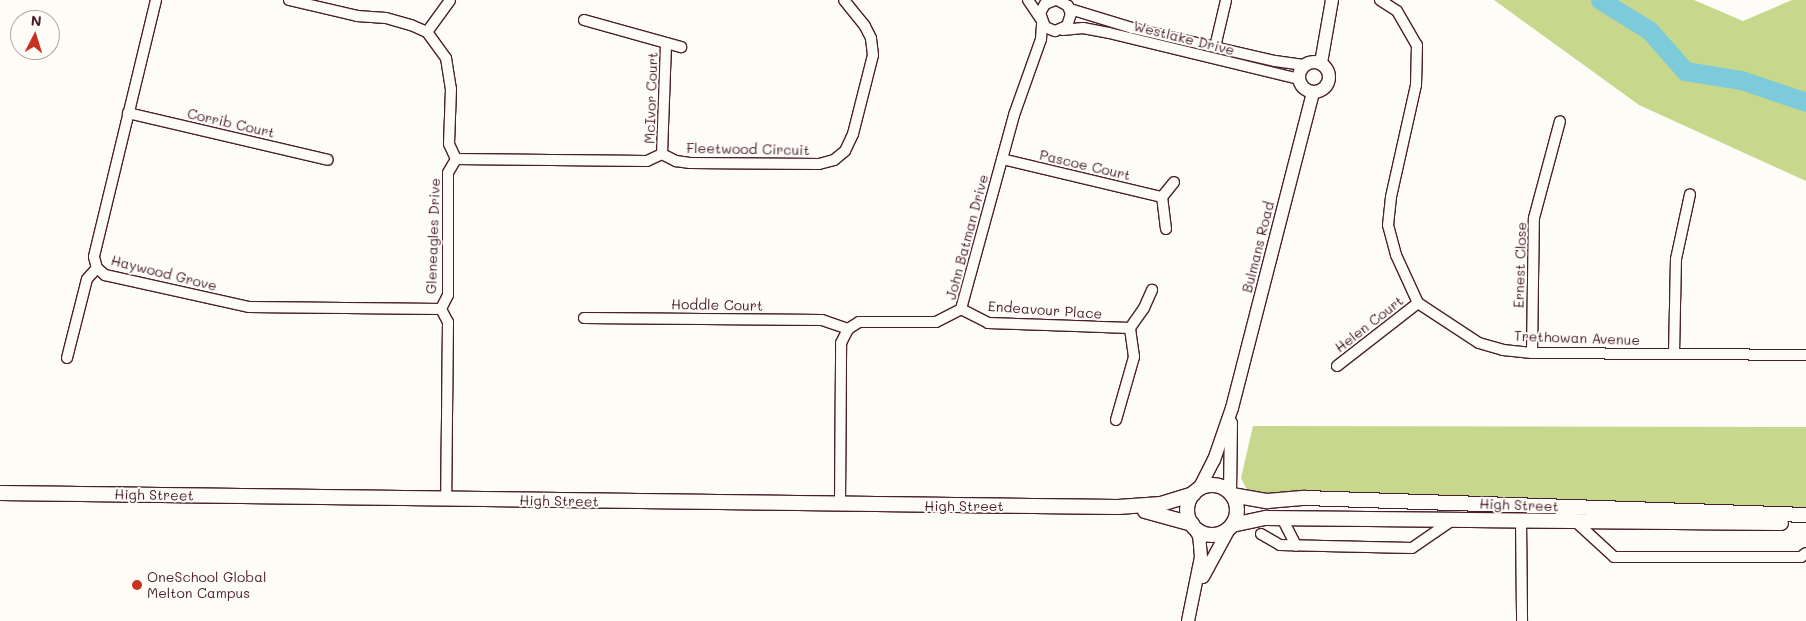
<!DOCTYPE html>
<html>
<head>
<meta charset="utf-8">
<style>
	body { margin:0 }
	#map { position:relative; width:1806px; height:621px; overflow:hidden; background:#fdfcf7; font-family:Mali,sans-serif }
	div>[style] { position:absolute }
	.green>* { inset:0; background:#c7d88c }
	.river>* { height:19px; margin:-9.5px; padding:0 9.5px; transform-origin:9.5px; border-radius:9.5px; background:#7dcbda }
	.roads { filter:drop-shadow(1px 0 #4a1f2b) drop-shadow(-1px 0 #4a1f2b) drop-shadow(0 1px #4a1f2b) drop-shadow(0 -1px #4a1f2b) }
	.minor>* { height:10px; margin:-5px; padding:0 5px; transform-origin:5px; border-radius:5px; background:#fdfcf7 }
	.tertiary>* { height:12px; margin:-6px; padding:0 6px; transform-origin:6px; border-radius:6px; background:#fdfcf7 }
	.tertiary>.ring { margin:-6px; padding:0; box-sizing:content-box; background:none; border:12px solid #fdfcf7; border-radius:50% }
	.secondary>* { height:14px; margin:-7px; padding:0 7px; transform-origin:7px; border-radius:7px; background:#fdfcf7 }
	.secondary>.ring { margin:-7px; padding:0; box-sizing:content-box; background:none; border:14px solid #fdfcf7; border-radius:50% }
	.dots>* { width:14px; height:14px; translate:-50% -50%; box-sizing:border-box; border:2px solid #fdfcf7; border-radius:50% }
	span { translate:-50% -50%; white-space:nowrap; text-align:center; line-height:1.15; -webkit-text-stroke:4px #fdfcf7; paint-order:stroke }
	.street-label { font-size:14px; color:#4a1f2b }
	.poi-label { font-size:14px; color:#4a1f2b }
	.left { translate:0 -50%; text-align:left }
	.north { position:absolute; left:10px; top:10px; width:50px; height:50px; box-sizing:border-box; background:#fdfcf7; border:1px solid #b5a4a5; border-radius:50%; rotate:5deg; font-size:14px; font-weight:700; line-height:20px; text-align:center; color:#4a1f2b }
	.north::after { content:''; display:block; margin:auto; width:18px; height:22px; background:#c8321e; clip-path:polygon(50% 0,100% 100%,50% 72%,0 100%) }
</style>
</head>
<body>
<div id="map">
	<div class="green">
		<div style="clip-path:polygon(1494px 0,1694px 0,1743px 21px,1792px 0,1806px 0,1806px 181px,1639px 105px)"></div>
		<div style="clip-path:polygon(1253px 426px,1806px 427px,1806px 509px,1259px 495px,1246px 488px,1241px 478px)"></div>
	</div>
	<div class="river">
		<div style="left:1600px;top:0;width:57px;rotate:31.5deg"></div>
		<div style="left:1649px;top:30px;width:55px;rotate:48.7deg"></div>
		<div style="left:1685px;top:71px;width:57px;rotate:9.1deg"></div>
		<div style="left:1741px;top:80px;width:69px;rotate:18.7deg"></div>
	</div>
	<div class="roads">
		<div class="minor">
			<div style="left:156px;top:0;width:264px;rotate:103.6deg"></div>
			<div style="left:94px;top:257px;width:11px;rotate:75deg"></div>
			<div style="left:97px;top:268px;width:11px;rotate:41deg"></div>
			<div style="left:105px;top:275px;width:148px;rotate:12.5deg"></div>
			<div style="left:249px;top:307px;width:192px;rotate:0.6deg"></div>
			<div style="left:289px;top:0;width:70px;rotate:13.2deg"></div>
			<div style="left:357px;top:16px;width:29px;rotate:4deg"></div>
			<div style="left:386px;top:18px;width:26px;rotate:16deg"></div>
			<div style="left:411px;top:25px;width:17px;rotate:24deg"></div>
			<div style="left:427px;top:32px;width:32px;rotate:54deg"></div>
			<div style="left:446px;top:58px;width:31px;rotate:81deg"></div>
			<div style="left:451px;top:89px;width:55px;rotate:92.1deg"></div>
			<div style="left:449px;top:144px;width:17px;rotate:65deg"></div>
			<div style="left:456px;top:159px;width:16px;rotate:120deg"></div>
			<div style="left:448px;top:173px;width:122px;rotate:90deg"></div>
			<div style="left:448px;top:295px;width:16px;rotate:117deg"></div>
			<div style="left:441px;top:309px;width:15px;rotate:62deg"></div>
			<div style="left:448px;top:322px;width:178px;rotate:90.6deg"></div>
			<div style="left:1028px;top:0;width:22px;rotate:56deg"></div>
			<div style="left:1055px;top:0;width:11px;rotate:158deg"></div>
			<div style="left:1045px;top:4px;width:10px;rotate:119deg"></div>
			<div style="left:1040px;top:13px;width:15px;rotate:70deg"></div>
			<div style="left:1045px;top:27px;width:11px;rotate:22deg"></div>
			<div style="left:1055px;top:31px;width:13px;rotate:-23deg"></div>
			<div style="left:1067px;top:26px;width:13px;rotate:-72deg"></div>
			<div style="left:1071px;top:14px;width:9px;rotate:-111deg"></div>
			<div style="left:1068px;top:6px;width:13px;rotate:-151deg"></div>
			<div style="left:1380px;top:0;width:20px;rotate:33deg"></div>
			<div style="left:1397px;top:11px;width:39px;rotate:60deg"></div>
			<div style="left:1417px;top:45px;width:40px;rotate:91.4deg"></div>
			<div style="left:1416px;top:85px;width:115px;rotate:102.6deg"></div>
			<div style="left:1391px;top:197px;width:28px;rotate:96deg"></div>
			<div style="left:1388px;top:225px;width:31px;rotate:75deg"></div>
			<div style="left:1396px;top:255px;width:53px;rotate:65.4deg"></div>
			<div style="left:1418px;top:303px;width:73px;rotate:33.3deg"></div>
			<div style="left:1479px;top:343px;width:25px;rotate:16deg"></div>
			<div style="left:1503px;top:350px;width:29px;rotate:6deg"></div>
			<div style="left:1532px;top:353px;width:274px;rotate:0.4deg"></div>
			<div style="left:1070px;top:9px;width:65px;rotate:17deg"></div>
			<div style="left:1132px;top:28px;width:147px;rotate:13deg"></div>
			<div style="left:1275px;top:61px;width:29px;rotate:8deg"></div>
			<div style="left:584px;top:20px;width:101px;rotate:15.6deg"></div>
			<div style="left:1063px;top:30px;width:20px;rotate:-6deg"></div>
			<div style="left:1083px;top:28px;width:26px;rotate:11deg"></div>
			<div style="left:1109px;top:33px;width:195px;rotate:13.6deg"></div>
			<div style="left:427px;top:32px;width:39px;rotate:-54deg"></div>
			<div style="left:1215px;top:47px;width:48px;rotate:-76.8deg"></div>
			<div style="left:128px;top:113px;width:205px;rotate:13.2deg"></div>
			<div style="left:662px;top:154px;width:111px;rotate:-87.9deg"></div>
			<div style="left:456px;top:159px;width:191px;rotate:0.6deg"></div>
			<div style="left:647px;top:161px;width:17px;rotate:-25deg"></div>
			<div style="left:662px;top:154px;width:16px;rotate:27deg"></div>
			<div style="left:676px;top:161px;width:14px;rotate:8deg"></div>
			<div style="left:690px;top:163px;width:129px;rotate:0.4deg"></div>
			<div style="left:819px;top:164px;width:16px;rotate:-15deg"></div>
			<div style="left:834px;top:160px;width:14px;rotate:-39deg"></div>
			<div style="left:845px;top:151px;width:19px;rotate:-65deg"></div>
			<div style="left:853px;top:134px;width:81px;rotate:-75.8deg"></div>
			<div style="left:873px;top:55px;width:17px;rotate:-97deg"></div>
			<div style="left:871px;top:38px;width:13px;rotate:-117deg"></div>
			<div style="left:865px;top:26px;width:33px;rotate:-129deg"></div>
			<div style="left:1002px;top:159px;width:164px;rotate:13.4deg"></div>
			<div style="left:1166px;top:229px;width:32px;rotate:-97deg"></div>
			<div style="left:1162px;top:197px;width:19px;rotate:-51deg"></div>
			<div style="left:961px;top:309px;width:30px;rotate:27deg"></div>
			<div style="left:988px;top:323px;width:142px;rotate:2deg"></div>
			<div style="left:584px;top:318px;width:238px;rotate:0.5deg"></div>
			<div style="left:822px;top:320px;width:28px;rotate:19deg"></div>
			<div style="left:1532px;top:353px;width:135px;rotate:-89.2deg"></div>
			<div style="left:1534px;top:218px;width:100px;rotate:-75deg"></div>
			<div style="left:1674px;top:354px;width:95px;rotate:-88.8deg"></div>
			<div style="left:1676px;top:259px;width:66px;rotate:-77.8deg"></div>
			<div style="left:67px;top:358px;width:81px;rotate:-75.8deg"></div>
			<div style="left:87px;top:279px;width:15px;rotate:-48deg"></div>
			<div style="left:1337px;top:366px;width:103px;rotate:-37.9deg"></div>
			<div style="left:1116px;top:420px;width:66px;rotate:-74.1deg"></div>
			<div style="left:1134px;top:357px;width:29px;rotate:-98deg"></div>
			<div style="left:1130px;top:328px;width:24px;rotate:-55deg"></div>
			<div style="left:1144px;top:308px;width:20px;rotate:-66deg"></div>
			<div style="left:840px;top:505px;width:162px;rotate:-89.6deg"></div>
			<div style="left:841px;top:343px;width:16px;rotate:-63deg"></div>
			<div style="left:848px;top:329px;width:13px;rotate:-32deg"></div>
			<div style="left:859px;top:322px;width:77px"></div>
			<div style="left:936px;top:322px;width:28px;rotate:-27deg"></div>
			<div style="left:961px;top:309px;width:201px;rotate:-74.7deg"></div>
			<div style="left:1014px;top:115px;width:81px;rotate:-70.4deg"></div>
			<div style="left:1041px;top:39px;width:16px;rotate:-86deg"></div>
			<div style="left:1282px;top:518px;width:31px;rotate:63deg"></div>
			<div style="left:1521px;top:519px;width:102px;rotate:89.4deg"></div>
			<div style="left:1575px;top:521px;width:53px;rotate:42.7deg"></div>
			<div style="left:1614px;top:557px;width:187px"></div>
			<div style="left:1801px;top:557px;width:6px;rotate:-39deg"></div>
			<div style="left:1261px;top:534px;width:22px;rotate:30deg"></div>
			<div style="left:1280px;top:545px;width:132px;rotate:1.3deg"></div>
			<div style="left:1412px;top:548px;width:51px;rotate:-34.6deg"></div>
		</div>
		<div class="tertiary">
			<div class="ring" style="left:1299px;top:62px;width:18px;height:18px"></div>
			<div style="left:1321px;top:63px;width:64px;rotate:-80.1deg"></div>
			<div style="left:1199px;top:489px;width:33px;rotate:-63deg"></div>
			<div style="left:1214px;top:460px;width:55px;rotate:-70.9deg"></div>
			<div style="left:1232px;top:408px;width:325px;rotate:-75.6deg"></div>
			<div style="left:1230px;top:493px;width:70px;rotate:-89.2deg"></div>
			<div style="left:1203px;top:577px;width:55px;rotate:-61.6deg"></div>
			<div style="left:1188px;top:621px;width:65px;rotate:-78.5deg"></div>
			<div style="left:1201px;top:557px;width:21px;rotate:-95deg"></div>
			<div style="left:1199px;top:536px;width:10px;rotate:-119deg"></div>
		</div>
		<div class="secondary">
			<div class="ring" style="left:1187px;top:485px;width:36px;height:36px"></div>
			<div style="left:0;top:493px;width:1118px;rotate:0.72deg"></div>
			<div style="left:1118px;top:507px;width:43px;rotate:-4deg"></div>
			<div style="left:1161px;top:504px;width:34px;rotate:-17deg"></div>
			<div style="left:1232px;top:495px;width:36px;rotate:10deg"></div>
			<div style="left:1267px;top:501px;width:38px;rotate:-5deg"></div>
			<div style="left:1305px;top:498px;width:501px;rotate:1.94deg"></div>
			<div style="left:1145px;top:511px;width:49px;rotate:15.5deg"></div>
			<div style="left:1232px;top:525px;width:35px;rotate:-12deg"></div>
			<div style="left:1266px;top:518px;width:515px;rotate:0.56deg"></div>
		</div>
	</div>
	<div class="dots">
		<div style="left:137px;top:585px;background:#c8321e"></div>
	</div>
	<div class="street-label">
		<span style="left:1184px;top:38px;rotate:14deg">Westlake Drive</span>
		<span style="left:651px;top:98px;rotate:-88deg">McIvor Court</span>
		<span style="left:231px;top:123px;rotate:13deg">Corrib Court</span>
		<span style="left:748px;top:149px;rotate:1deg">Fleetwood Circuit</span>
		<span style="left:1085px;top:165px;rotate:13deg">Pascoe Court</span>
		<span style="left:433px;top:236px;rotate:-88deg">Gleneagles Drive</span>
		<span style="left:967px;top:237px;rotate:-75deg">John Batman Drive</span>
		<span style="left:1258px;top:247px;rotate:-76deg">Bulmans Road</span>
		<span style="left:1520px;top:265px;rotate:-88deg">Ernest Close</span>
		<span style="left:164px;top:273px;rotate:14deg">Haywood Grove</span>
		<span style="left:717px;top:305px;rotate:1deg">Hoddle Court</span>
		<span style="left:1045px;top:310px;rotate:4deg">Endeavour Place</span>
		<span style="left:1369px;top:324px;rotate:-38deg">Helen Court</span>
		<span style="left:1577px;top:338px;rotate:2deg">Trethowan Avenue</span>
		<span style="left:154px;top:495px;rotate:1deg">High Street</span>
		<span style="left:559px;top:501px;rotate:1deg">High Street</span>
		<span style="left:1519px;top:505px;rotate:2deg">High Street</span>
		<span style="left:964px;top:506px">High Street</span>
	</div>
	<div class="poi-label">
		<span class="left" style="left:147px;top:585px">OneSchool Global<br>Melton Campus</span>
	</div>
	<div class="north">N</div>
</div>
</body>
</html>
